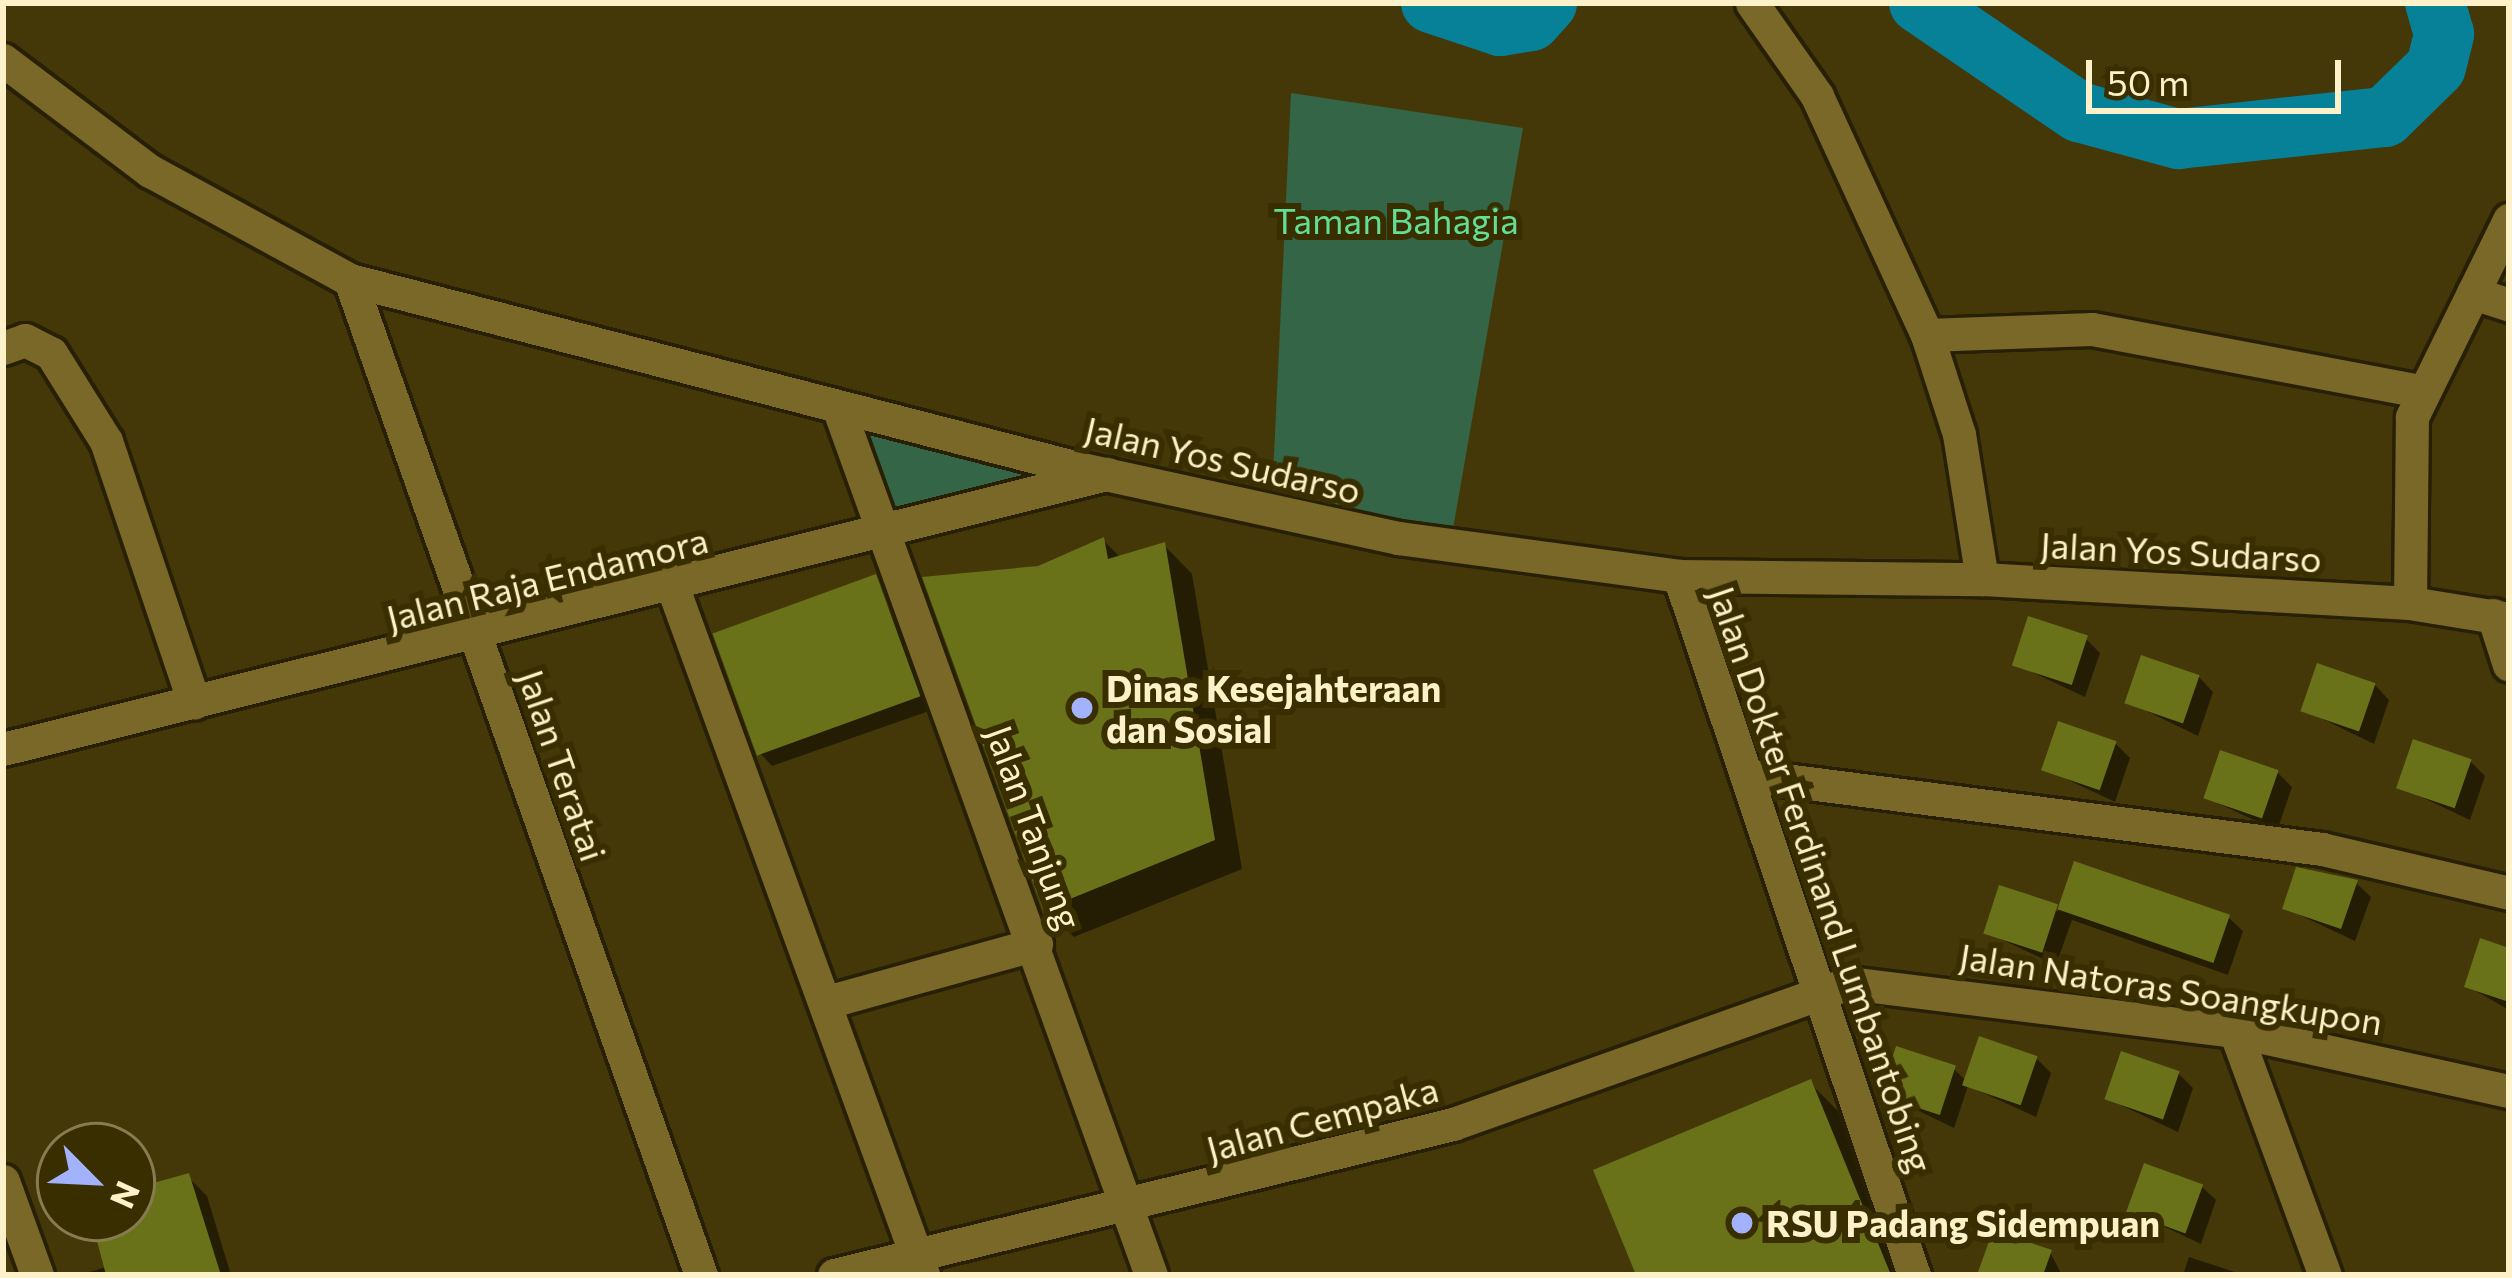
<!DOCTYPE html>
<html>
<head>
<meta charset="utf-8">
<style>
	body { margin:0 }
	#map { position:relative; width:2512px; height:1278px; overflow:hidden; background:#443808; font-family:Commissioner,sans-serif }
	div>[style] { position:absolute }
	.green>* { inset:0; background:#336546 }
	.shadow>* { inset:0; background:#0007 }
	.river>* { height:60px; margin:-30px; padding:0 30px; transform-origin:30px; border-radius:30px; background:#078197 }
	.building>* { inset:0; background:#697119; transform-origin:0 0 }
	.roads { filter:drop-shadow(3px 0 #272005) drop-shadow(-3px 0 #272005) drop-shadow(0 3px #272005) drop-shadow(0 -3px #272005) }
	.minor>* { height:33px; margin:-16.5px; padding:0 16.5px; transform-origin:16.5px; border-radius:16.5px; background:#796827 }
	.tertiary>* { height:33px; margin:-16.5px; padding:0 16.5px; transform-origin:16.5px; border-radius:16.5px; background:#796827 }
	.dots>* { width:33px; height:33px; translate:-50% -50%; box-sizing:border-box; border:6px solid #392e00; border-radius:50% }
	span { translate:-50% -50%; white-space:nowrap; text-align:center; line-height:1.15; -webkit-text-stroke:12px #392e00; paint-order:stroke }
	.park-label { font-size:36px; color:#64de96 }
	.street-label { font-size:36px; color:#fcf1c8 }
	.poi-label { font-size:36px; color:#fcf1c8; font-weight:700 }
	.left { translate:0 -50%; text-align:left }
	.frame { position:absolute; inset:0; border:6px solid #fcf1c8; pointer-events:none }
	.north { position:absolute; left:36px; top:1122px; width:120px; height:120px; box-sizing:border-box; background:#392e00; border:3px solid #877c50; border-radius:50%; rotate:114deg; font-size:33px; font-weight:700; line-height:48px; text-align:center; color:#fcf1c8 }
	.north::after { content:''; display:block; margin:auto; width:42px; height:54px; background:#a3b2fd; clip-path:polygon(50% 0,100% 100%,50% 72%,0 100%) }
	.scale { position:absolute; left:2086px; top:60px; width:255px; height:54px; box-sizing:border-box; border:6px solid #fcf1c8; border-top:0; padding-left:15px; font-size:36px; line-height:42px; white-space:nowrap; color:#fcf1c8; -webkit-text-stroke:9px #392e00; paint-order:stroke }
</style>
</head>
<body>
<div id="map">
	<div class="green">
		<div style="clip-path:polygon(1291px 93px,1523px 128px,1453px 529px,1272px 498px)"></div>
		<div style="clip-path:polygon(848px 416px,1085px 472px,889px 525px)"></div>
	</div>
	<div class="shadow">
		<div style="clip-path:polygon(1103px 540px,1121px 558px,1164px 545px,1192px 574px,1242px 869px,1074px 937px,1046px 908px,1039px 568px)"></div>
		<div style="clip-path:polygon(875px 577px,932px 710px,772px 766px,758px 751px)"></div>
		<div style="clip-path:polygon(2086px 639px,2100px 653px,2085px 697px,2015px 664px)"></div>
		<div style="clip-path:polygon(2199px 677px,2213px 692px,2198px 736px,2128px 702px)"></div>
		<div style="clip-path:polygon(2375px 685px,2389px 700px,2374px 744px,2304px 710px)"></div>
		<div style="clip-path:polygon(2116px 744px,2130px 758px,2115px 802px,2045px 769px)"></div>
		<div style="clip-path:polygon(2471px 762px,2485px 776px,2470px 820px,2400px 787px)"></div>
		<div style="clip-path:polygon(2278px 773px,2292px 787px,2277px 831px,2207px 798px)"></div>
		<div style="clip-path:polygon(2076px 865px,2228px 917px,2243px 931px,2228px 975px,2072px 920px,2056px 965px,1986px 932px,2060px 910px)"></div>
		<div style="clip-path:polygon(2356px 883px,2371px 897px,2355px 941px,2285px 908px)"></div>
		<div style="clip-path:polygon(2509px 951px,2509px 1010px,2467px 986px)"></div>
		<div style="clip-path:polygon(2037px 1059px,2051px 1073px,2036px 1117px,1968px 1086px,1954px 1128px,1884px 1094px,1954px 1069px,1967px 1082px)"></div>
		<div style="clip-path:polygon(2178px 1073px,2193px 1088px,2178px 1132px,2108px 1099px)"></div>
		<div style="clip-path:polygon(1810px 1083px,1850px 1123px,1912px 1275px,1639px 1275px)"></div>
		<div style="clip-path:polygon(188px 1177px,207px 1196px,231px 1275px,78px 1275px,107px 1267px,94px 1218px,132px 1218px,132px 1192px)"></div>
		<div style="clip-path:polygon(2201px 1186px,2216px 1200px,2201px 1244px,2131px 1211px)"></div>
		<div style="clip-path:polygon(2050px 1252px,2062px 1275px,1980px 1275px)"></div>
		<div style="clip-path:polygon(2189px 1257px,2244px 1275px,2183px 1275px)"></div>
	</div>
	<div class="river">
		<div style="left:1431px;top:3px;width:73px;rotate:18.4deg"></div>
		<div style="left:1500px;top:26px;width:31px;rotate:-9deg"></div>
		<div style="left:1531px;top:21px;width:24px;rotate:-48deg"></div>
		<div style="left:1919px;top:3px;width:194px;rotate:34.3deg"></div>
		<div style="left:2079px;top:112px;width:103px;rotate:15.3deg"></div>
		<div style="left:2178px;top:139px;width:208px;rotate:-6.1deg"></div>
		<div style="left:2385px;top:117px;width:71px;rotate:-44.4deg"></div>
		<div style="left:2436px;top:67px;width:34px;rotate:-76deg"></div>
		<div style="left:2444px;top:34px;width:32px;rotate:-106deg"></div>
	</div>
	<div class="building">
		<div style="clip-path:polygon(1104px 537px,1108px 559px,1165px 542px,1215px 840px,1043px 910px,922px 577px,1038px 566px)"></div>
		<div style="left:876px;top:574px;width:130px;height:174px;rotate:70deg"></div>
		<div style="left:2028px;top:616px;width:63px;height:52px;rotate:18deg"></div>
		<div style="left:2141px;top:655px;width:62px;height:51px;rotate:19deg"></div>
		<div style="left:2317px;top:663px;width:62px;height:51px;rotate:19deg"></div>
		<div style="left:2058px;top:721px;width:62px;height:52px;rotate:19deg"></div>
		<div style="left:2413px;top:739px;width:62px;height:52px;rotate:19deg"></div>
		<div style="left:2220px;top:750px;width:62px;height:51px;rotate:19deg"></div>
		<div style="left:2074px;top:861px;width:165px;height:51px;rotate:19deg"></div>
		<div style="clip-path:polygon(2296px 867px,2358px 880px,2341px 929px,2282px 909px)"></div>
		<div style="left:1999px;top:885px;width:62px;height:51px;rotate:18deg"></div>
		<div style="clip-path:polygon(2480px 938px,2509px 948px,2509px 1002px,2464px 987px)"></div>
		<div style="left:1979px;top:1036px;width:62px;height:52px;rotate:19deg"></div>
		<div style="left:1896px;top:1046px;width:63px;height:52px;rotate:18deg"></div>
		<div style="left:2121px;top:1051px;width:62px;height:51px;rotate:19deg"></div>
		<div style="clip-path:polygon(1811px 1079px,1891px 1275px,1636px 1275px,1593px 1170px)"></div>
		<div style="left:2144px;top:1163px;width:63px;height:52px;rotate:20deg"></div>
		<div style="clip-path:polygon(189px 1173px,221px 1275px,106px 1275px,91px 1218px,132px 1218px,132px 1189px)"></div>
		<div style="clip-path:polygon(1993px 1230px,2052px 1250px,2043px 1275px,1977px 1275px)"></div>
	</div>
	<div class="roads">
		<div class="minor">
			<div style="left:1752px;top:3px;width:113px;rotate:55deg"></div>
			<div style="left:1817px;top:96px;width:263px;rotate:65.3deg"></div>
			<div style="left:1927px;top:335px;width:104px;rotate:72.1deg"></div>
			<div style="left:1959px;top:434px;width:147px;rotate:81deg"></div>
			<div style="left:350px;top:280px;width:1055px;rotate:70.57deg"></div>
			<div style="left:2473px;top:293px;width:38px;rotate:18deg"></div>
			<div style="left:1927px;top:335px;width:165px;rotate:-2.1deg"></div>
			<div style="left:2092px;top:329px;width:335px;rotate:10.7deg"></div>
			<div style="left:3px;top:348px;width:23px;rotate:-20deg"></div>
			<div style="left:25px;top:340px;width:29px;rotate:27deg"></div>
			<div style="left:51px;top:353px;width:104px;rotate:58deg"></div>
			<div style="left:106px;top:441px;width:276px;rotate:71.4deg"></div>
			<div style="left:838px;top:407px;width:923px;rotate:70.17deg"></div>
			<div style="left:1679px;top:576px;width:737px;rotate:71.42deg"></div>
			<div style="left:673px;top:588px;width:730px;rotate:69.98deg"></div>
			<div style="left:2410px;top:603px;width:186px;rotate:-89.4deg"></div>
			<div style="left:2412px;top:417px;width:220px;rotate:-63.8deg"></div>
			<div style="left:2493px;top:615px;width:52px;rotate:72.3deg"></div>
			<div style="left:3px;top:749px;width:1138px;rotate:-13.99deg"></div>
			<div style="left:1746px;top:775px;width:581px;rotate:7.32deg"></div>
			<div style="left:2322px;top:849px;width:192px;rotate:13.2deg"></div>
			<div style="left:827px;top:1002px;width:217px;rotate:-15.5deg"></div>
			<div style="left:2235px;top:1031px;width:260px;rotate:69.8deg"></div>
			<div style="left:3px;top:1181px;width:100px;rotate:70.1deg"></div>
			<div style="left:834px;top:1275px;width:637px;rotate:-13.71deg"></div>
			<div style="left:1453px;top:1124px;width:419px;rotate:-19.6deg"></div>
			<div style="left:1848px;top:983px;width:390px;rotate:7.1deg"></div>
			<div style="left:2235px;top:1031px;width:280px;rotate:12.4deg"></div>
		</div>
		<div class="tertiary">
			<div style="left:3px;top:60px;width:184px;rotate:37.1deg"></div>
			<div style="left:150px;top:171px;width:228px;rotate:28.6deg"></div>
			<div style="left:350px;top:280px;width:760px;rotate:14.48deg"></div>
			<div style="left:1086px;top:470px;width:320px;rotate:12.3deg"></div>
			<div style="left:1399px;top:538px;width:283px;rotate:7.7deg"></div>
			<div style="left:1679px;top:576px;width:303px;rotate:0.6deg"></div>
			<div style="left:1982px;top:579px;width:429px;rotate:3.2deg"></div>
			<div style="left:2410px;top:603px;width:100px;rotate:9.2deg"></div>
		</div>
	</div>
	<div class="dots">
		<div style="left:1082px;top:708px;background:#a3b2fd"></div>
		<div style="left:1742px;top:1223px;background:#a3b2fd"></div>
	</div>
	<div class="park-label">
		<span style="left:1396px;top:220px">Taman Bahagia</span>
	</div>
	<div class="street-label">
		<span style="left:1223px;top:459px;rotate:13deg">Jalan Yos Sudarso</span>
		<span style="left:2181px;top:551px;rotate:3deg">Jalan Yos Sudarso</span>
		<span style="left:547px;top:578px;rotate:-14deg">Jalan Raja Endamora</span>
		<span style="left:563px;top:765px;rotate:71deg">Jalan Teratai</span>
		<span style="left:1035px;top:827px;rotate:70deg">Jalan Tanjung</span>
		<span style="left:1822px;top:879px;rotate:71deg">Jalan Dokter Ferdinand Lumbantobing</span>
		<span style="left:2171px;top:988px;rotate:9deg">Jalan Natoras Soangkupon</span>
		<span style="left:1322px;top:1118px;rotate:-15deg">Jalan Cempaka</span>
	</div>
	<div class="poi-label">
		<span class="left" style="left:1106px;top:708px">Dinas Kesejahteraan<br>dan Sosial</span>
		<span class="left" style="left:1766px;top:1223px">RSU Padang Sidempuan</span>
	</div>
	<div class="frame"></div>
	<div class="north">N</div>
	<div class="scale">50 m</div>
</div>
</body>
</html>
